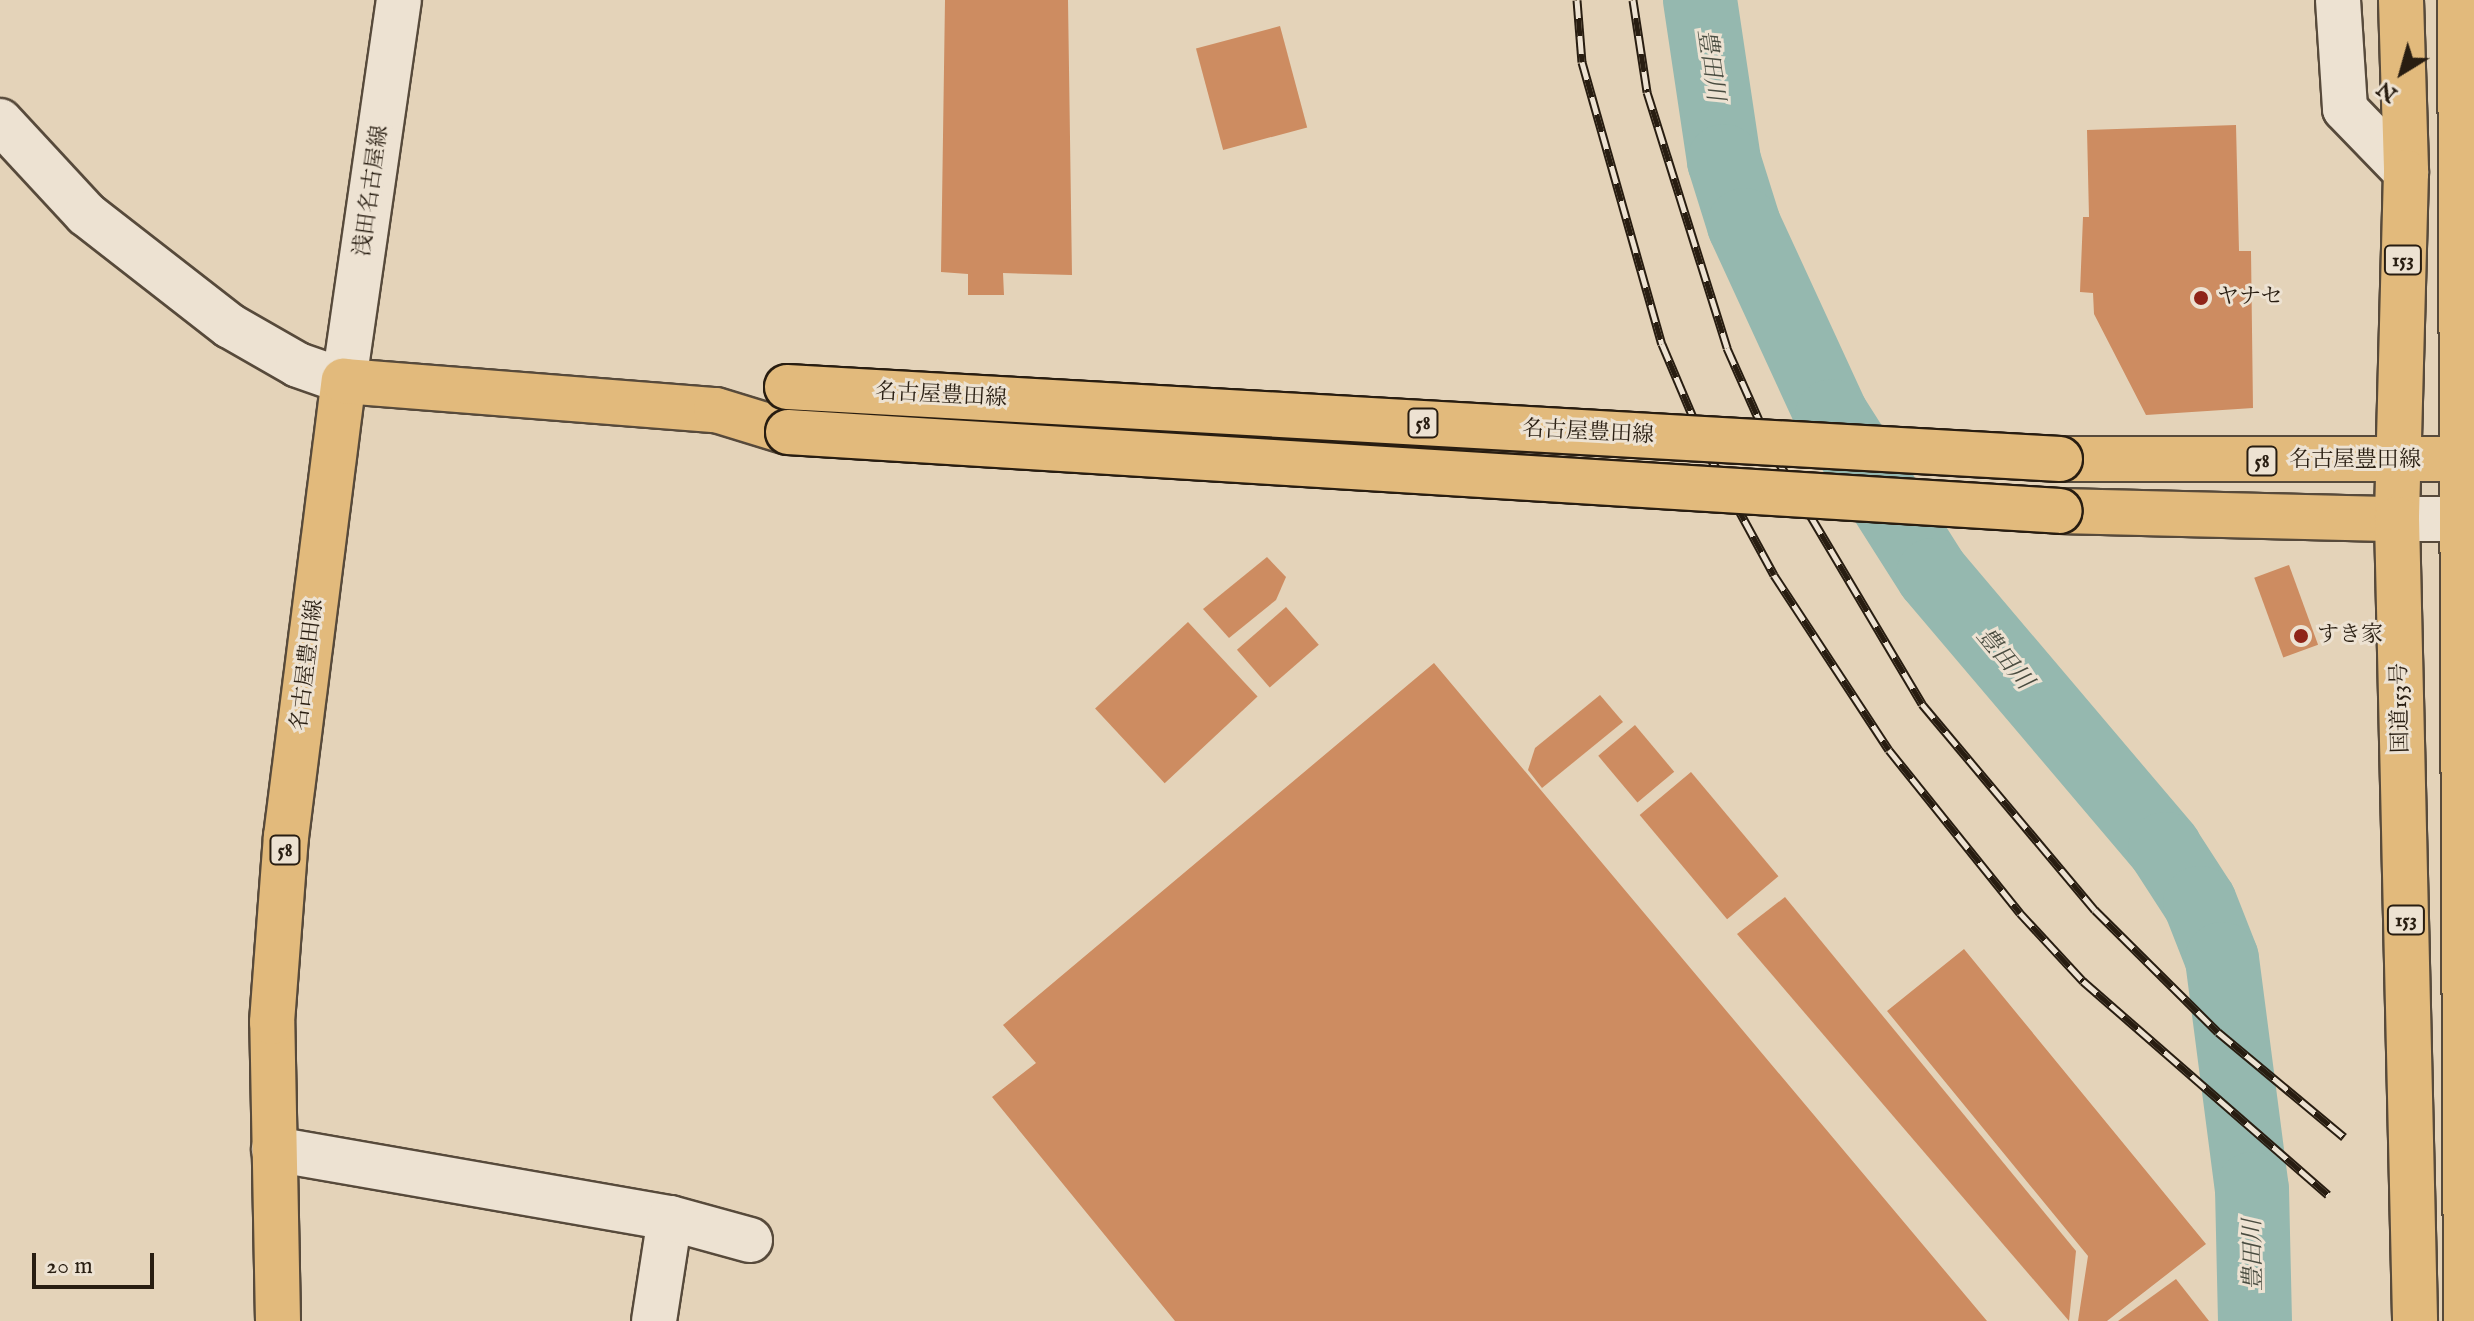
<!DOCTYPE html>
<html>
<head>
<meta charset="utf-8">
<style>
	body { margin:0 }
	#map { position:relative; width:2474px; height:1321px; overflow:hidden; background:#e4d3b9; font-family:"IM FELL English","Noto Serif JP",serif }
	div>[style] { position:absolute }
	.river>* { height:74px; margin:-37px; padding:0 37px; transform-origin:37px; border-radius:37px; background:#95b8af }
	.building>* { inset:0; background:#cd8c61; transform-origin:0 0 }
	.roads { filter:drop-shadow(2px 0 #574a3b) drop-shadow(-2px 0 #574a3b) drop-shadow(0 2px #574a3b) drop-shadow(0 -2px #574a3b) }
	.minor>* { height:44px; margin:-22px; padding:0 22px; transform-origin:22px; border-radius:22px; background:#ede2d2 }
	.tertiary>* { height:44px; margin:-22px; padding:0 22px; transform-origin:22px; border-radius:22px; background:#ede2d2 }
	.secondary>* { height:44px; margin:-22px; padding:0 22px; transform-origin:22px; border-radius:22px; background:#ede2d2 }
	.primary>* { height:44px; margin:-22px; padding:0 22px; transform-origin:22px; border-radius:22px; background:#e2ba7c }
	.trunk>* { height:44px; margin:-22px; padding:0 22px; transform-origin:22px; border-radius:22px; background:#e2ba7c }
	.rail>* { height:9px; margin-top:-4.5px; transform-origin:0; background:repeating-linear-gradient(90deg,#ede2d2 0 18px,#281d11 0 36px); box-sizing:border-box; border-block:2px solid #281d11 }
	.bridges { filter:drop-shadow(2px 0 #281d11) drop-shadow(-2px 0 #281d11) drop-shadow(0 2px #281d11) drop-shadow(0 -2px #281d11) }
	.primary-bridge>* { height:44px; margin:-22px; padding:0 22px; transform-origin:22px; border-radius:22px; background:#e2ba7c }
	.dots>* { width:22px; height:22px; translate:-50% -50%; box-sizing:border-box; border:4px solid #ede2d2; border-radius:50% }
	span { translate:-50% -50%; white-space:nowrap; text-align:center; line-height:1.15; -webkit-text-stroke:6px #ede2d2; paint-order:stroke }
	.shield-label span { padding:2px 6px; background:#ede2d2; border:2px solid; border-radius:6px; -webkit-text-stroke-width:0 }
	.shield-label { font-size:20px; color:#281d11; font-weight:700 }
	.street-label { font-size:22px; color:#281d11 }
	.poi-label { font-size:22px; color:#281d11 }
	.left { translate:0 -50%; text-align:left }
	.water-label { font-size:24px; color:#494c40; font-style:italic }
	.north { position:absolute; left:2362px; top:32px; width:80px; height:80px; -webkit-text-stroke:6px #ede2d2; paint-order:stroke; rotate:217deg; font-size:22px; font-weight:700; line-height:32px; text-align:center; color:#281d11 }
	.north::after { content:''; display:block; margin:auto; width:28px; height:36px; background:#281d11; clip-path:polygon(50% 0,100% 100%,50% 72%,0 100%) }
	.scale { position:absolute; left:32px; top:1253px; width:122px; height:36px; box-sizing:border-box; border:4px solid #281d11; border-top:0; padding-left:10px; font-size:24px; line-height:28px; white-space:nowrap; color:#281d11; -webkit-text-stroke:6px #ede2d2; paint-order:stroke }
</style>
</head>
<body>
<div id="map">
	<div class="river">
		<div style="left:1700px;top:0;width:163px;rotate:81.5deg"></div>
		<div style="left:1724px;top:161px;width:67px;rotate:72.6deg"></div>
		<div style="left:1744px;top:225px;width:210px;rotate:65.3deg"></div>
		<div style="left:1832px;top:416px;width:188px;rotate:57.6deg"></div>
		<div style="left:1933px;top:575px;width:359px;rotate:49.7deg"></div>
		<div style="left:2165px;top:849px;width:64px;rotate:57.1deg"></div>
		<div style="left:2200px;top:903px;width:60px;rotate:68.6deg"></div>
		<div style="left:2222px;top:959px;width:232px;rotate:82.6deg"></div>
		<div style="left:2252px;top:1189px;width:132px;rotate:88.7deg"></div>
	</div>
	<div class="building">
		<div style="clip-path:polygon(945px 0,1068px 0,1072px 275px,1003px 273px,1004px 295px,968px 295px,968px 274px,941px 272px)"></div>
		<div style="left:1280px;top:26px;width:105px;height:87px;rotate:75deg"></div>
		<div style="clip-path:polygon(2236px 125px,2239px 251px,2251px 251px,2253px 408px,2146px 415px,2094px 314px,2093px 293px,2080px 292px,2083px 217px,2089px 217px,2087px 130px)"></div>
		<div style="clip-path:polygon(1267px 557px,1286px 577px,1276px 600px,1229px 638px,1203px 609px)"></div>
		<div style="left:2289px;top:565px;width:85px;height:37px;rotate:70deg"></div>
		<div style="left:1286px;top:607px;width:50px;height:65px;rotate:49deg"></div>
		<div style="left:1188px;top:622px;width:102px;height:127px;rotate:47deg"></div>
		<div style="clip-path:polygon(1434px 663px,1987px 1321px,1175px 1321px,992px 1097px,1036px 1063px,1003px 1025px)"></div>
		<div style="clip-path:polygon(1600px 695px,1623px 722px,1542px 788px,1528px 770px,1535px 748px)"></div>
		<div style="left:1635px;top:725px;width:61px;height:48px;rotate:50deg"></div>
		<div style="left:1691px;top:772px;width:136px;height:67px;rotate:50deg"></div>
		<div style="clip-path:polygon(1785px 897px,2076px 1251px,2069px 1321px,1737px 934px)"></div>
		<div style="clip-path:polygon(1964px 949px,2206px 1244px,2107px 1321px,2078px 1321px,2088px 1256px,1887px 1011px)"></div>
		<div style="clip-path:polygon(2176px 1279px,2209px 1321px,2118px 1321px)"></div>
	</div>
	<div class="roads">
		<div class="minor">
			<div style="left:2338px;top:0;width:109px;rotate:86.3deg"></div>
			<div style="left:2345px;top:109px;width:88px;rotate:45.9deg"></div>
			<div style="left:0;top:121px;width:127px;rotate:47.2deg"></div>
			<div style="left:86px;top:214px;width:182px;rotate:37.9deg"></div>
			<div style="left:230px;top:326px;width:78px;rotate:29.8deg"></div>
			<div style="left:298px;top:365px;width:49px;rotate:19.2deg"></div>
			<div style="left:274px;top:1149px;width:402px;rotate:9.9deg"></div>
			<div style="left:654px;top:1321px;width:104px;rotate:-81.2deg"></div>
			<div style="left:670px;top:1218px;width:83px;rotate:15.4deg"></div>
		</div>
		<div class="tertiary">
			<div style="left:2397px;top:519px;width:77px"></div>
		</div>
		<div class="secondary">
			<div style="left:344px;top:381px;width:385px;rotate:-81.8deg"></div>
		</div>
		<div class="primary">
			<div style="left:2060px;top:459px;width:405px"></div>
			<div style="left:2060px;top:511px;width:337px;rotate:1.4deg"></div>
			<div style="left:278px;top:1321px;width:299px;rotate:-91.1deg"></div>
			<div style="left:272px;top:1022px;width:186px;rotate:-85.7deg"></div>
			<div style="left:286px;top:837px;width:460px;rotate:-82.8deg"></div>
			<div style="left:344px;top:381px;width:373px;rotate:4.5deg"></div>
			<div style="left:716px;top:410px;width:75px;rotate:17deg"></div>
		</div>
		<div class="trunk">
			<div style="left:2401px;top:0;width:172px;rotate:88.3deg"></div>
			<div style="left:2406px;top:172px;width:347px;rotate:91.5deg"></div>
			<div style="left:2397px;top:519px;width:802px;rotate:88.71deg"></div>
			<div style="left:2460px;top:0;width:1321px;rotate:89.74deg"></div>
		</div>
	</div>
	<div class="rail">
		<div style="left:1577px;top:0;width:62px;rotate:85.4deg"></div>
		<div style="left:1582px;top:62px;width:293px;rotate:74.2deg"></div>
		<div style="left:1662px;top:344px;width:123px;rotate:67deg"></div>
		<div style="left:1710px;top:457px;width:134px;rotate:61.5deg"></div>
		<div style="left:1774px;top:575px;width:209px;rotate:56.7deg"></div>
		<div style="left:1889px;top:750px;width:209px;rotate:51.2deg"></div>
		<div style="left:2020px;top:913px;width:93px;rotate:47.2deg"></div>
		<div style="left:2083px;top:981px;width:325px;rotate:41.1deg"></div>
		<div style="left:1633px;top:0;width:93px;rotate:81.3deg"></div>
		<div style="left:1647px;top:92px;width:268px;rotate:72.6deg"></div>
		<div style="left:1727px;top:348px;width:118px;rotate:66deg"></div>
		<div style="left:1775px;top:456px;width:288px;rotate:59.3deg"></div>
		<div style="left:1922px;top:704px;width:269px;rotate:50deg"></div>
		<div style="left:2095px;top:910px;width:173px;rotate:44.8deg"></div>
		<div style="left:2218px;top:1032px;width:164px;rotate:39.8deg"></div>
	</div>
	<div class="bridges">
		<div class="primary-bridge">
			<div style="left:787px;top:387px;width:1275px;rotate:3.24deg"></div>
			<div style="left:788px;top:432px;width:1274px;rotate:3.55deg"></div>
		</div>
	</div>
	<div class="dots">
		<div style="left:2201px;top:298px;background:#8f2418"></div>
		<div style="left:2301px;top:636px;background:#8f2418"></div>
	</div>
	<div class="shield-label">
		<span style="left:2403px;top:260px">153</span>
		<span style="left:1423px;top:423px">58</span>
		<span style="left:2262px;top:461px">58</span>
		<span style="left:285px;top:850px">58</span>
		<span style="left:2406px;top:920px">153</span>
	</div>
	<div class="street-label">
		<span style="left:372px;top:191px;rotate:-82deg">浅田名古屋線</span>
		<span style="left:941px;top:396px;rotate:3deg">名古屋豊田線</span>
		<span style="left:1588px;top:433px;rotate:3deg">名古屋豊田線</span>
		<span style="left:2355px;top:461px">名古屋豊田線</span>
		<span style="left:308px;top:665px;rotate:-83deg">名古屋豊田線</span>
		<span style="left:2401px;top:708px;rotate:-91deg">国道153号</span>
	</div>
	<div class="poi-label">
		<span class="left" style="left:2217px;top:298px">ヤナセ</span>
		<span class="left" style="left:2317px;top:636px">すき家</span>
	</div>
	<div class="water-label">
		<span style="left:1710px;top:65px;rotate:82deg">豊田川</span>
		<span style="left:2004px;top:659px;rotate:50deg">豊田川</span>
		<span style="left:2254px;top:1255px;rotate:-91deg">豊田川</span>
	</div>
	<div class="north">N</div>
	<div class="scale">20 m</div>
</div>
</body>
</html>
